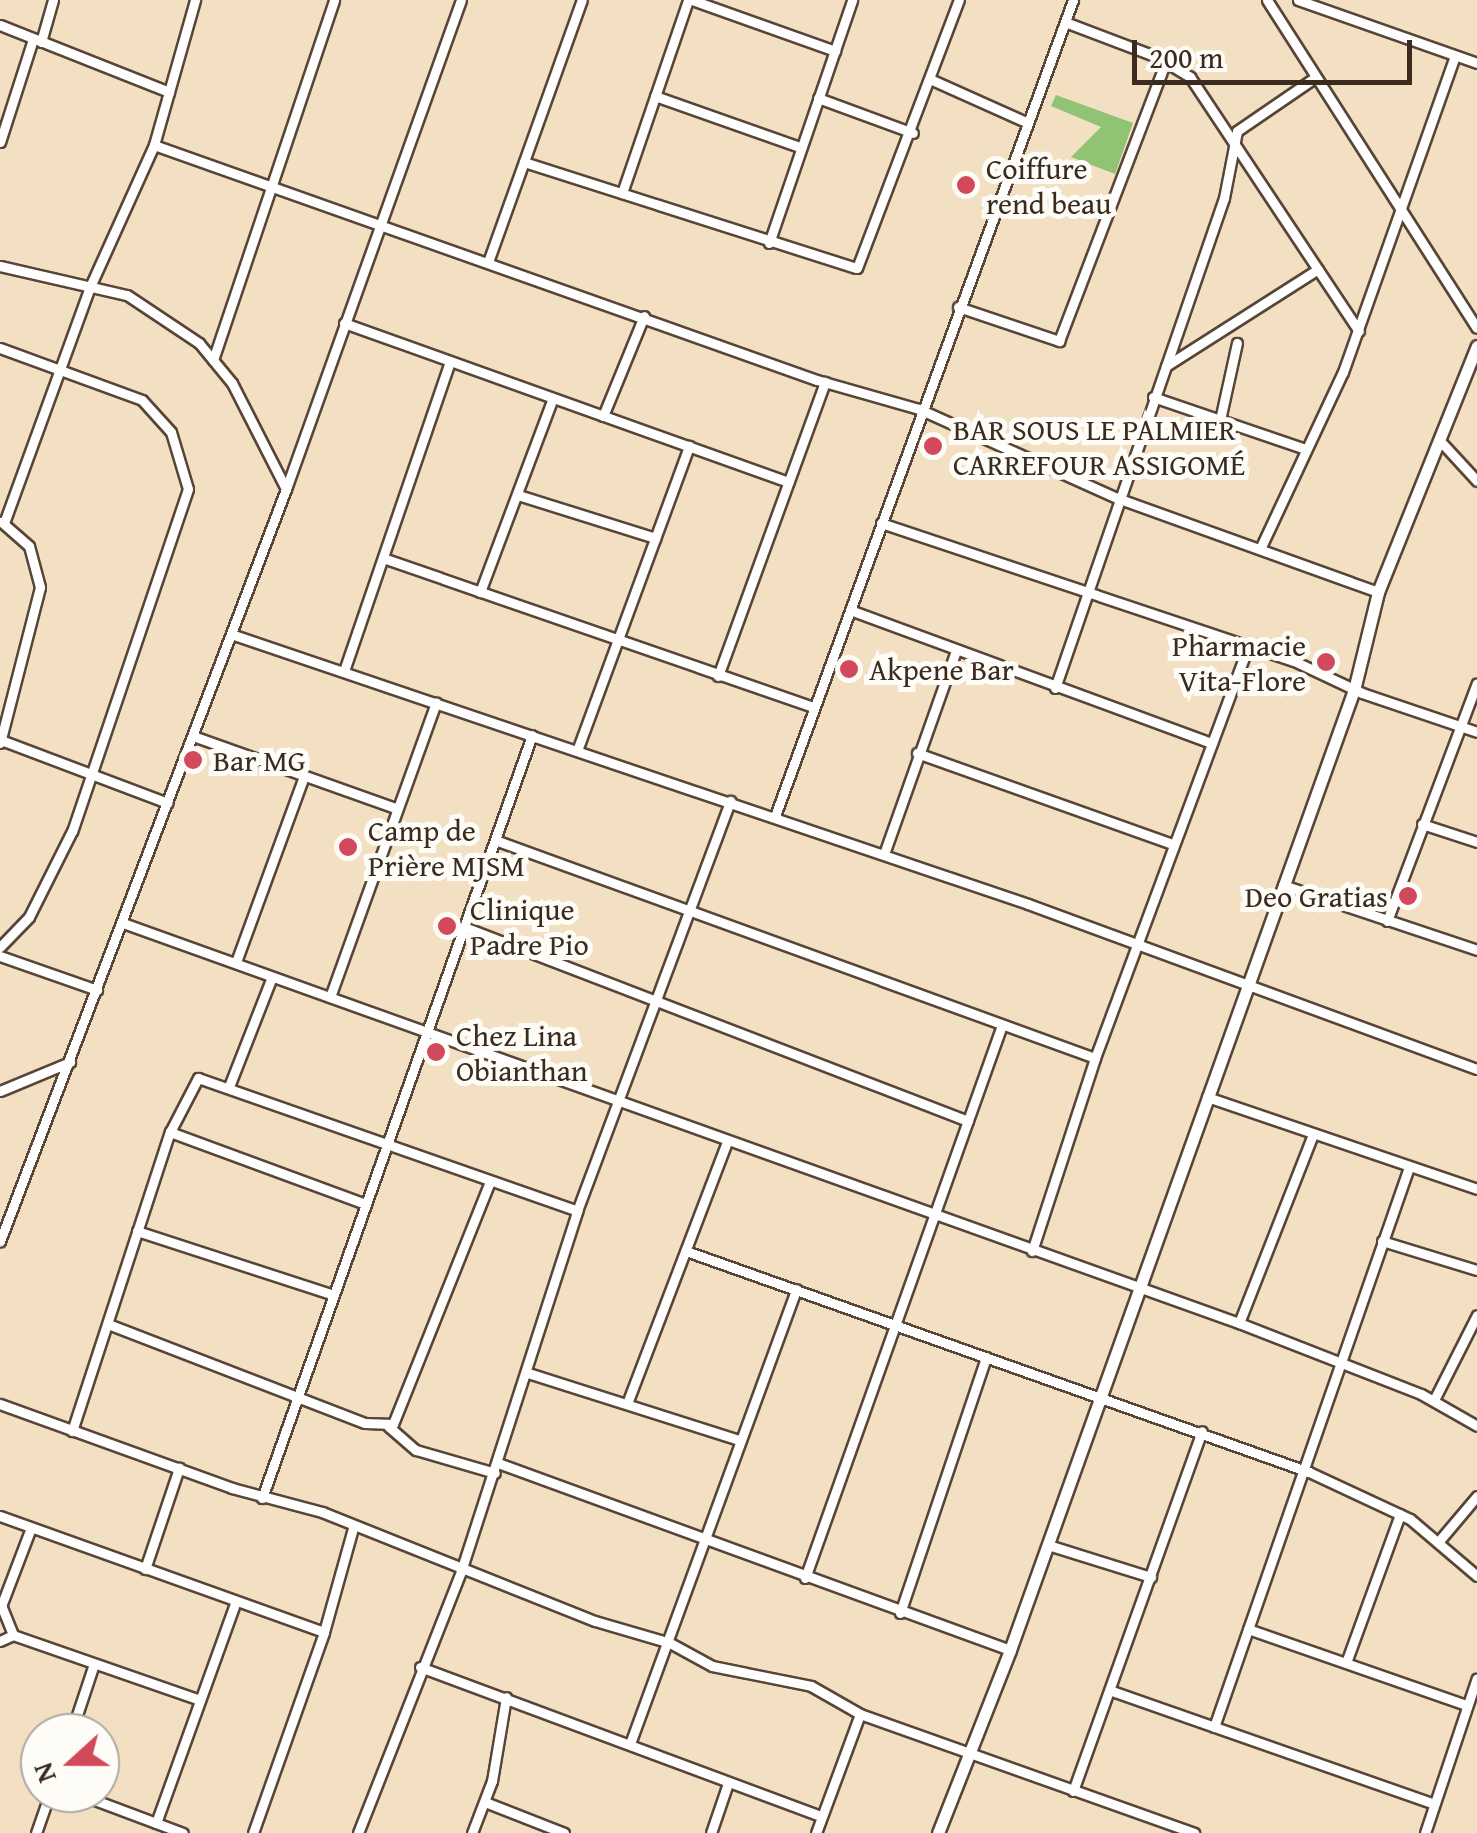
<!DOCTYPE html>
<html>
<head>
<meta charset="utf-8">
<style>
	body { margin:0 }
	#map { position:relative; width:1477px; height:1833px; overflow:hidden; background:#f3dfc2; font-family:"Gentium Book Plus",serif }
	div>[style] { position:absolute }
	.green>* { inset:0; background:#91c374 }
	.roads { filter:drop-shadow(2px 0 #574537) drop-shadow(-2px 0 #574537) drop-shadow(0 2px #574537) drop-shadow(0 -2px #574537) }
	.street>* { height:9px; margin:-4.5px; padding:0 4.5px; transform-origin:4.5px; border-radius:4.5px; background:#fff }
	.secondary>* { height:11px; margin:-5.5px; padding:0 5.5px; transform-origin:5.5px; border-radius:5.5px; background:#fff }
	.dots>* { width:28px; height:28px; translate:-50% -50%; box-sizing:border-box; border:5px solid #fdfcf7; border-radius:50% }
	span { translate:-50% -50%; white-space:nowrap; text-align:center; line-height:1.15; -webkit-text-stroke:10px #fdfcf7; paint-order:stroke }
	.poi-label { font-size:30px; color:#3b2a1e }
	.left { translate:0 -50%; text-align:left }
	.right { translate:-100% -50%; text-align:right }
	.north { position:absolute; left:20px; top:1713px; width:100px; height:100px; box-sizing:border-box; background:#fdfcf7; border:2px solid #afa8a0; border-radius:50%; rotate:249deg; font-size:28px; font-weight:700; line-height:40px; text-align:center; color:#3b2a1e }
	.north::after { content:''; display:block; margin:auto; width:35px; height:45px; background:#d1495b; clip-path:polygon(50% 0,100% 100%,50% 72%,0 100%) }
	.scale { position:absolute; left:1132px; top:40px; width:280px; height:45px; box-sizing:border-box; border:5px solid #3b2a1e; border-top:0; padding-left:12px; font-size:30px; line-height:35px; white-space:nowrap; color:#3b2a1e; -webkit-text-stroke:8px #fdfcf7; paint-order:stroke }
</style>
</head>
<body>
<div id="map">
	<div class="green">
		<div style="clip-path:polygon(1056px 95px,1133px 123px,1115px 174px,1071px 157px,1101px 127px,1051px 106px)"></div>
	</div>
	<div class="roads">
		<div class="street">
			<div style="left:692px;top:0;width:152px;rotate:19.6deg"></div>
			<div style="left:1267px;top:0;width:389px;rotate:57.4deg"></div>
			<div style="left:1298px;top:0;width:190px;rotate:19.4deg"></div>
			<div style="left:1065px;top:22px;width:98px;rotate:20.8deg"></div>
			<div style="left:1157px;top:57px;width:39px;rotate:31deg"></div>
			<div style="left:1190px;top:77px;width:305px;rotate:56.4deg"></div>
			<div style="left:0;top:25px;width:182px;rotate:21.6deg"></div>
			<div style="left:41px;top:42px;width:44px;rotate:-74.1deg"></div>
			<div style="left:932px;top:80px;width:103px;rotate:24.1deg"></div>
			<div style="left:655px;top:96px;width:154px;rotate:19.4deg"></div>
			<div style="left:818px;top:98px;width:101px;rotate:20.2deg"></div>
			<div style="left:0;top:142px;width:108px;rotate:-72.2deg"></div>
			<div style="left:154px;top:145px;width:703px;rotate:19.52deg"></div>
			<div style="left:817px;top:380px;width:106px;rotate:15.9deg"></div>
			<div style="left:919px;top:409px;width:217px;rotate:24.2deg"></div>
			<div style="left:1117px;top:498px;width:277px;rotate:19.8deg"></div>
			<div style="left:524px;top:162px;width:349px;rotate:17.7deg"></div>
			<div style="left:857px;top:268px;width:287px;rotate:-69.2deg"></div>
			<div style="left:622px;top:193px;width:204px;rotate:-71.1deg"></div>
			<div style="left:769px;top:243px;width:257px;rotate:-71.1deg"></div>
			<div style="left:488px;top:262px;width:278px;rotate:-70.3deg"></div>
			<div style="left:0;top:266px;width:130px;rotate:12.9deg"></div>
			<div style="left:127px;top:295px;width:87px;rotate:33.7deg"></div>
			<div style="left:199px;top:343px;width:52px;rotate:50.5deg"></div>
			<div style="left:232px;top:383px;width:119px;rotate:63deg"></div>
			<div style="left:286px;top:489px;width:805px;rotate:110.82deg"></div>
			<div style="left:958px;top:307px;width:107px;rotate:18.6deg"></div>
			<div style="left:1059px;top:341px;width:300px;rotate:-69.1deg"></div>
			<div style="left:344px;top:323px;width:472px;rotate:19.7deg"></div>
			<div style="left:0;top:348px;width:151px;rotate:20.1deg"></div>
			<div style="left:142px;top:400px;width:43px;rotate:47.8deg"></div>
			<div style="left:171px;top:432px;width:59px;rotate:73.4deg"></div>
			<div style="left:188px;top:489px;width:361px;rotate:108.7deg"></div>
			<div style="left:72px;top:831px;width:96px;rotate:116.6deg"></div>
			<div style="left:29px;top:917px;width:42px;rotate:134deg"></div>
			<div style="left:213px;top:360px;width:380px;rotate:-71.4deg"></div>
			<div style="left:1166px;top:366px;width:180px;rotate:-32.5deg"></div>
			<div style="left:1153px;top:397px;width:158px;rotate:18.8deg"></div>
			<div style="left:603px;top:416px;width:108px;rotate:-67.7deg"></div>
			<div style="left:1220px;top:420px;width:79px;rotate:-77.6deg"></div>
			<div style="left:1443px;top:444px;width:50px;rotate:47.4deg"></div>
			<div style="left:286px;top:489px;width:519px;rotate:-70.31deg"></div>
			<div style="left:518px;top:495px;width:144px;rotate:17.4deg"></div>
			<div style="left:4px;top:523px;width:249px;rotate:-70deg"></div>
			<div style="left:89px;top:289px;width:158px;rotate:-65.7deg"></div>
			<div style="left:154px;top:145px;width:151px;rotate:-74.2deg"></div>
			<div style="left:881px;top:523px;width:435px;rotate:18.5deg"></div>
			<div style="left:1294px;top:661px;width:75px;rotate:25.2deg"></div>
			<div style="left:1362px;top:693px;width:121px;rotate:18.7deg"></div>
			<div style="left:1260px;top:549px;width:195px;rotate:-64.9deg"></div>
			<div style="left:1343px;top:372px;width:335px;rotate:-70.5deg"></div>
			<div style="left:383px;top:558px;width:456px;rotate:19.1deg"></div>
			<div style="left:480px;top:592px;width:207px;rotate:-69.4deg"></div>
			<div style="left:850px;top:610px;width:385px;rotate:20.2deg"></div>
			<div style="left:231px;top:634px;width:841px;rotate:18.71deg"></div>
			<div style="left:1028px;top:904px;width:478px;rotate:20.2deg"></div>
			<div style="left:345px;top:668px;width:324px;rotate:-71.1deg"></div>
			<div style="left:718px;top:676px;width:313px;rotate:-70deg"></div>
			<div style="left:1055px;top:688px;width:518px;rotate:-70.97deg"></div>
			<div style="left:1224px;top:198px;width:68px;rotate:-79deg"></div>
			<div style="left:1237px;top:131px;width:92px;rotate:-34.4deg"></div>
			<div style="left:193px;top:736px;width:214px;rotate:19.6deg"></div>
			<div style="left:1px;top:740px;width:178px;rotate:20.7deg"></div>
			<div style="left:0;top:743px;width:161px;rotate:-75.6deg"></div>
			<div style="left:40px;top:587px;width:42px;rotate:-105deg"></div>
			<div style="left:29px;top:546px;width:37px;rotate:-139deg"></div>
			<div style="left:578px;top:748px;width:322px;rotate:-69.8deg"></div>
			<div style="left:917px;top:753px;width:271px;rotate:19.6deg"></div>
			<div style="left:775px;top:816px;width:869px;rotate:-69.94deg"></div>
			<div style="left:1422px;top:824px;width:58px;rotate:18.1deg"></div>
			<div style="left:495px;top:840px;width:638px;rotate:19.97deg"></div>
			<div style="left:884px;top:854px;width:215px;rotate:-70.5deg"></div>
			<div style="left:1283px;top:885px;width:205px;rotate:18.5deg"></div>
			<div style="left:1387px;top:921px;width:254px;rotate:-69.3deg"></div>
			<div style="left:123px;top:923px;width:1186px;rotate:19.72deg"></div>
			<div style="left:1239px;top:1323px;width:195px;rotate:21.3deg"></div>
			<div style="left:1421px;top:1394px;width:64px;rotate:29.7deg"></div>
			<div style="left:464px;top:927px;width:540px;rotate:21.05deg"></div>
			<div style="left:0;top:956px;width:103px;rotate:19.3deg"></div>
			<div style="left:236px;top:962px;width:198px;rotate:-69.9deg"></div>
			<div style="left:330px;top:997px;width:313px;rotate:-70.2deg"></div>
			<div style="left:230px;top:1084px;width:115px;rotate:-68.6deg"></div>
			<div style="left:0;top:1091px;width:76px;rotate:-22.5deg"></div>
			<div style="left:1207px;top:1097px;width:285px;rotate:18.8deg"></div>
			<div style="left:170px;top:1132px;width:209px;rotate:20.2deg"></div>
			<div style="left:137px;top:1231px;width:207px;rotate:18deg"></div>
			<div style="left:1382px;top:1241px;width:99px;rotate:17deg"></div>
			<div style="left:686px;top:1251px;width:661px;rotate:19.53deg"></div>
			<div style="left:1309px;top:1472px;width:111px;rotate:25deg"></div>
			<div style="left:1410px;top:1519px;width:88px;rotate:40.4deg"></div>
			<div style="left:1032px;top:1251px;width:203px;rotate:-71.9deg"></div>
			<div style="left:1095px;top:1058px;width:439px;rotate:-69.6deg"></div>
			<div style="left:1239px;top:1323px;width:203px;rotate:-68.6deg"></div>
			<div style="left:108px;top:1324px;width:275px;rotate:21.1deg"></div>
			<div style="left:365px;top:1423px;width:28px;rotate:2deg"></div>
			<div style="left:393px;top:1424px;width:261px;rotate:-68.2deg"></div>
			<div style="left:528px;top:1373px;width:221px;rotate:17.6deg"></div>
			<div style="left:1434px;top:1400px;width:95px;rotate:-63.2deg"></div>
			<div style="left:628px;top:1401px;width:275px;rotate:-69.1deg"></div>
			<div style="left:0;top:1404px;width:247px;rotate:19.9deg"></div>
			<div style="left:232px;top:1488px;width:93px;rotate:14.9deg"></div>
			<div style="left:322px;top:1512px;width:294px;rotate:21.8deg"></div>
			<div style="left:595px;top:1621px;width:78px;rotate:16.3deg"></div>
			<div style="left:670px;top:1643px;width:48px;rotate:28.7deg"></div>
			<div style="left:712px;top:1666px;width:101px;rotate:11.4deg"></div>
			<div style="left:811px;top:1686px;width:56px;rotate:29.7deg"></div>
			<div style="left:860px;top:1714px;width:355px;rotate:19.6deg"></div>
			<div style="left:388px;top:1426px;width:37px;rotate:41deg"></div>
			<div style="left:416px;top:1450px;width:82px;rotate:16.2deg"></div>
			<div style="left:72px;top:1431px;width:315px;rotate:-71.9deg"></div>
			<div style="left:170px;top:1132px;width:61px;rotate:-62.6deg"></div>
			<div style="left:198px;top:1078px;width:402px;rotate:19.3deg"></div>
			<div style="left:498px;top:1463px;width:545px;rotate:20.06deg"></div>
			<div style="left:262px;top:1498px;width:809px;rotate:-70.51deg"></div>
			<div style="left:0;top:1516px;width:344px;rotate:19.7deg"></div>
			<div style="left:1439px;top:1541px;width:59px;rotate:-49.8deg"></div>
			<div style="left:1048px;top:1545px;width:108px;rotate:17.3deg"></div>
			<div style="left:145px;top:1569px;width:107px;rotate:-71.4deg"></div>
			<div style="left:805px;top:1578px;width:587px;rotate:-70.39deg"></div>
			<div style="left:1px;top:1605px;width:32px;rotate:68deg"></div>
			<div style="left:0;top:1609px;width:87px;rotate:-69.1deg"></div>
			<div style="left:900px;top:1613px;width:270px;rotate:-71.4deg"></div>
			<div style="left:1248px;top:1629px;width:231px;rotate:19.2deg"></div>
			<div style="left:0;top:1641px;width:14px;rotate:-25deg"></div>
			<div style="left:13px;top:1635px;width:198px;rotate:19.2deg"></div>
			<div style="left:1347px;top:1660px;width:155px;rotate:-70deg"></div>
			<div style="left:420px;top:1667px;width:428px;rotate:20.4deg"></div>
			<div style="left:1112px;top:1691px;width:341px;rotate:19.3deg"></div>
			<div style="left:1214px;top:1727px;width:593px;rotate:-70.8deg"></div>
			<div style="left:71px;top:1733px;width:73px;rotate:-71.6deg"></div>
			<div style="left:631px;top:1741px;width:481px;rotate:-69.9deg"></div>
			<div style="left:1073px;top:1791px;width:382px;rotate:-70.3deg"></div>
			<div style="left:76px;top:1793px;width:114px;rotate:20.5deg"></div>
			<div style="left:485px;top:1802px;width:85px;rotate:21.4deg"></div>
			<div style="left:156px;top:1823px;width:236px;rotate:-70.2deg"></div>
			<div style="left:36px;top:1833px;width:42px;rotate:-70.7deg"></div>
			<div style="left:253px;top:1833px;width:213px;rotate:-70.5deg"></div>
			<div style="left:324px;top:1632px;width:108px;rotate:-74.4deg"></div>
			<div style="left:358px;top:1833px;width:282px;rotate:-68.5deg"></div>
			<div style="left:461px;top:1571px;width:378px;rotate:-72.1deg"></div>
			<div style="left:577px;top:1211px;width:438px;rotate:-69.5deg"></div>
			<div style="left:472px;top:1833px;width:56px;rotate:-69deg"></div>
			<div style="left:492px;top:1781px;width:85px;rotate:-80.5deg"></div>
			<div style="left:711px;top:1833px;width:53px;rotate:-71.2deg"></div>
			<div style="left:816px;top:1833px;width:127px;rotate:-69.7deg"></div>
			<div style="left:1425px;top:1833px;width:163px;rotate:-71.5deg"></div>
		</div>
		<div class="secondary">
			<div style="left:938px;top:1833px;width:197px;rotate:-68.5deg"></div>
			<div style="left:1010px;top:1650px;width:1020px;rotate:-70.29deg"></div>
			<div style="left:1354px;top:690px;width:101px;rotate:-76.2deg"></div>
			<div style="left:1378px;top:592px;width:265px;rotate:-68.1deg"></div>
		</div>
	</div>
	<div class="dots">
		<div style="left:966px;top:185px;background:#d1495b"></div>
		<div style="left:933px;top:446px;background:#d1495b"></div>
		<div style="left:1326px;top:662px;background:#d1495b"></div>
		<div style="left:849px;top:669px;background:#d1495b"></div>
		<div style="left:193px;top:760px;background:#d1495b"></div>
		<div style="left:348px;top:847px;background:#d1495b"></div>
		<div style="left:1408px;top:896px;background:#d1495b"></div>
		<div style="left:447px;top:926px;background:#d1495b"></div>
		<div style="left:436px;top:1052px;background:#d1495b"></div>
	</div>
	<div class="poi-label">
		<span class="left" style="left:986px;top:185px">Coiffure<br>rend beau</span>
		<span class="left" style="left:953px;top:446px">BAR SOUS LE PALMIER<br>CARREFOUR ASSIGOMÉ</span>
		<span class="right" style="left:1306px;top:662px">Pharmacie<br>Vita-Flore</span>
		<span class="left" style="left:869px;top:669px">Akpene Bar</span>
		<span class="left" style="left:213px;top:760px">Bar MG</span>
		<span class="left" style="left:368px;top:847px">Camp de<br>Prière MJSM</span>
		<span class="right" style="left:1388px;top:896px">Deo Gratias</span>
		<span class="left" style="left:470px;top:926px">Clinique<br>Padre Pio</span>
		<span class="left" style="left:456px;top:1052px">Chez Lina<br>Obianthan</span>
	</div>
	<div class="north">N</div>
	<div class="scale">200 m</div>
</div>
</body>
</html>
